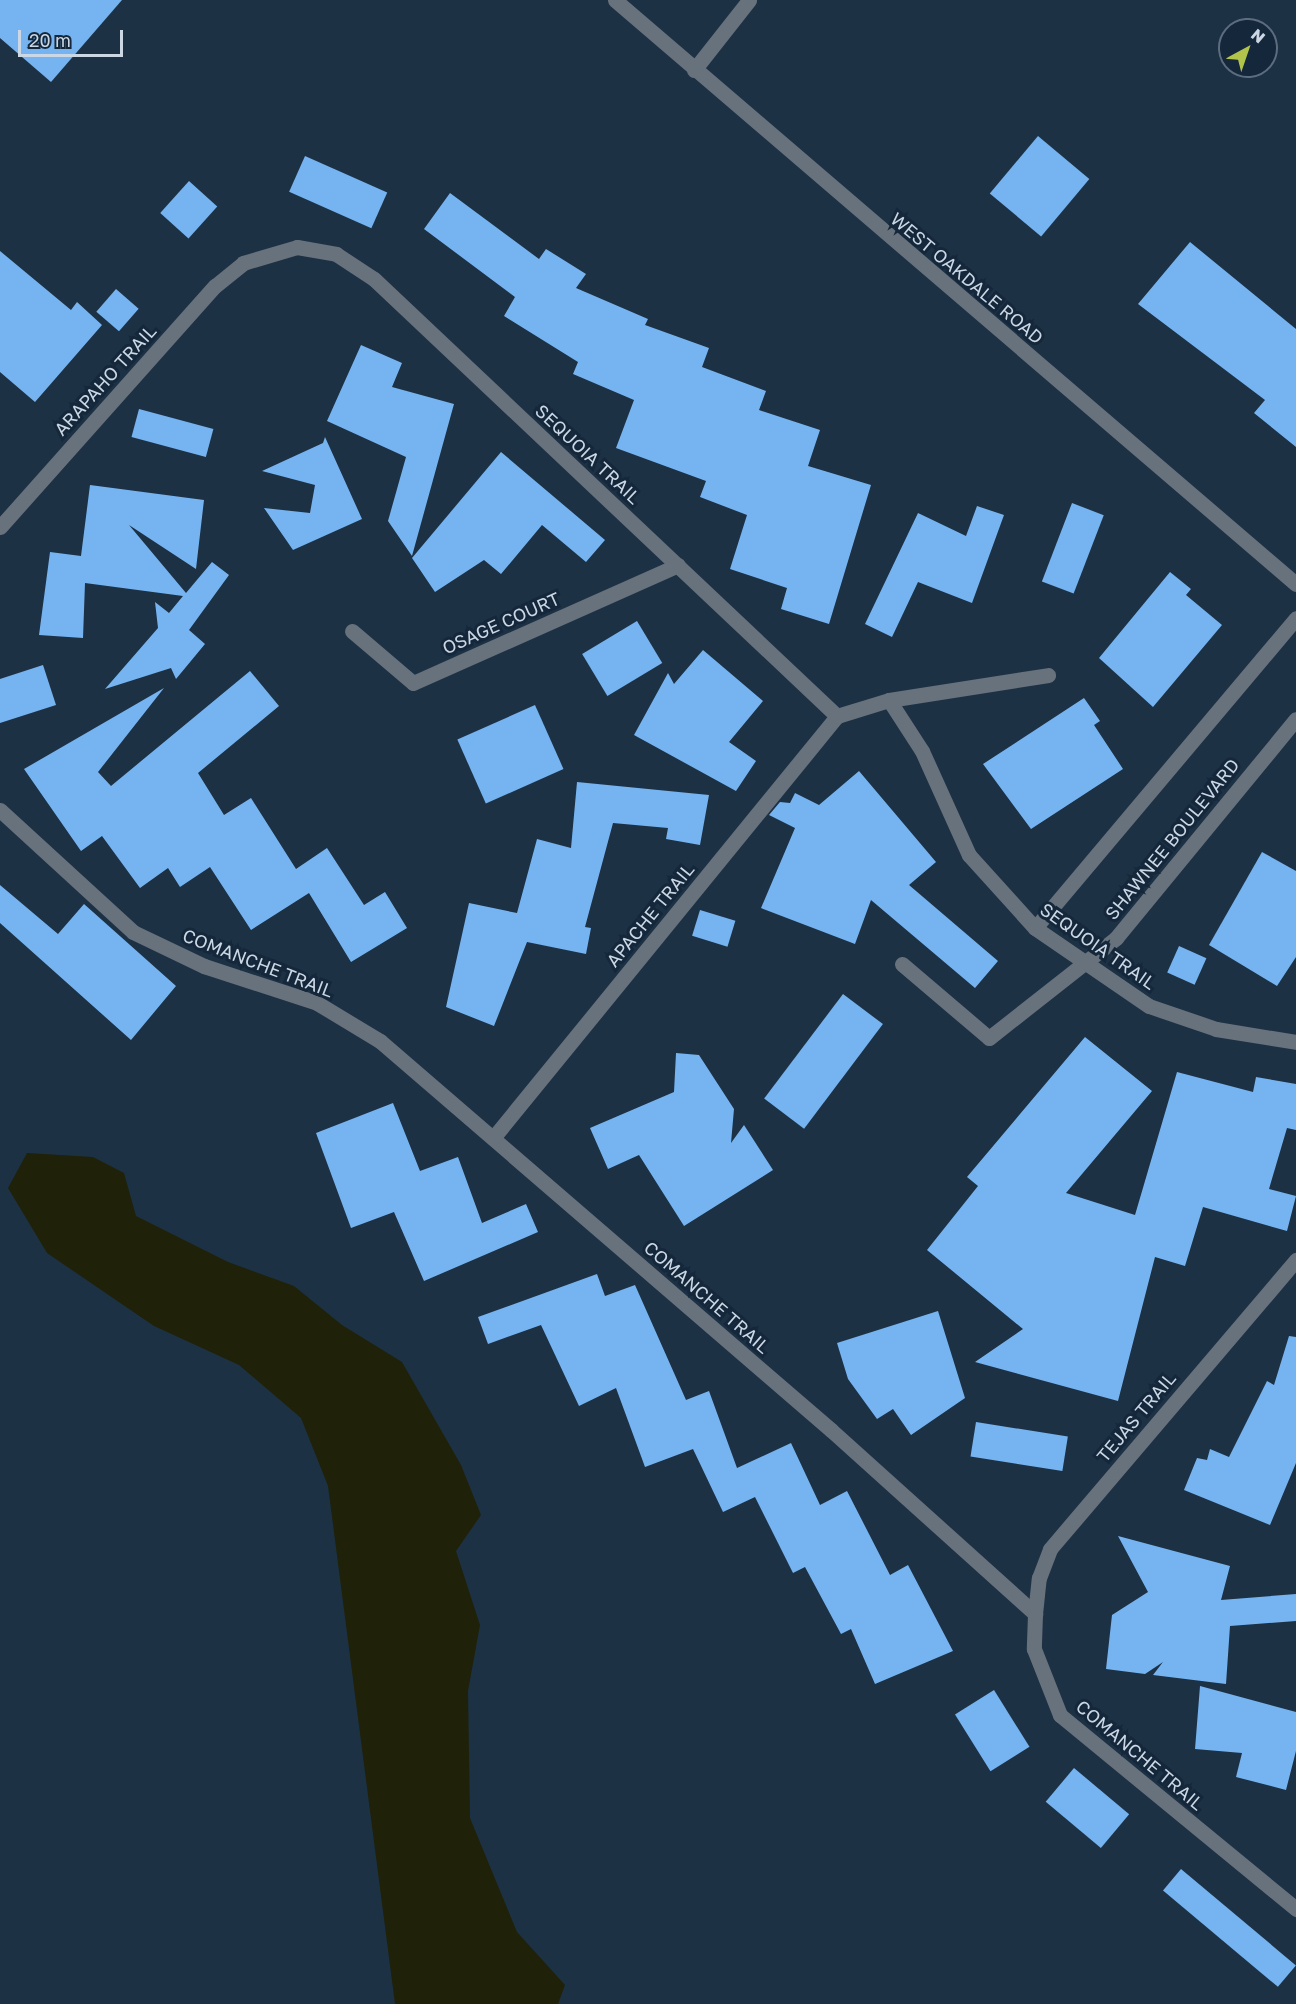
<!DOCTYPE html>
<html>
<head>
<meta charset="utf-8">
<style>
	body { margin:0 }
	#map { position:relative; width:1296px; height:2004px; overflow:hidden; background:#1d3145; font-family:"Golos Text",sans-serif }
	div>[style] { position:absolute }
	.water>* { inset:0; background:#1f2208 }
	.building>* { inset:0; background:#76b4f1; transform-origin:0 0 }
	.minor>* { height:15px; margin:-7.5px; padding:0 7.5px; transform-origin:7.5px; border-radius:7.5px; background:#68727d }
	span { translate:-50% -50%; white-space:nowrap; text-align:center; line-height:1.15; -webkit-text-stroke:6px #14273b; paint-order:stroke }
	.street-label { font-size:18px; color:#cbd7e4 }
	.north { position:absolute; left:1218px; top:18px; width:60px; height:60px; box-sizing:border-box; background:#14273b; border:2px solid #5d6d7f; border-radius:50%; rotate:40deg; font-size:16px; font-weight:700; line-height:24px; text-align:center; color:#cbd7e4 }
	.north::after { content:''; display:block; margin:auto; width:21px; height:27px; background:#b2c34c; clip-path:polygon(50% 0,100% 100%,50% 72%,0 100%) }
	.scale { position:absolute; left:18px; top:30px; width:105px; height:27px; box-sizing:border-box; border:3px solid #cbd7e4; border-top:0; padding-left:8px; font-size:18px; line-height:21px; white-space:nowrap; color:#cbd7e4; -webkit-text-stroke:4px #14273b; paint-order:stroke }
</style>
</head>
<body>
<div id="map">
	<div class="water">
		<div style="clip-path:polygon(27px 1153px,93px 1157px,124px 1173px,136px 1216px,228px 1262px,294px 1286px,342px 1325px,402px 1362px,461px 1465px,481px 1515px,456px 1551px,480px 1625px,468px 1691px,470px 1818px,517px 1932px,565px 1985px,558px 2004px,395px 2004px,328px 1486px,301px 1418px,239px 1365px,154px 1326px,47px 1253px,8px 1188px)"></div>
	</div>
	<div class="building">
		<div style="clip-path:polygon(0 0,122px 0,51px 82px,0 38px)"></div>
		<div style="left:1038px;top:136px;width:67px;height:75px;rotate:40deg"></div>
		<div style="left:305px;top:156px;width:90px;height:39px;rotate:24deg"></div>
		<div style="left:189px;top:181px;width:38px;height:43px;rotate:42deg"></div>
		<div style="clip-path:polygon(450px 193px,539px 259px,546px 249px,586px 274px,576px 288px,648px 319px,645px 325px,709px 348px,702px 367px,766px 391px,759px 410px,820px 430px,808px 466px,871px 485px,829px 624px,781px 609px,787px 588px,730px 569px,747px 515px,700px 497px,706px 481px,616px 448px,634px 400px,573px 374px,578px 362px,504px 316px,515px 297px,424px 229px)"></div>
		<div style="clip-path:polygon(1190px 242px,1296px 329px,1296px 447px,1254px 413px,1265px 400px,1138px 304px)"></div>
		<div style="clip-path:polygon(0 251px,71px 310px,77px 302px,102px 325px,35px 402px,0 372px)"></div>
		<div style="left:116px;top:289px;width:30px;height:30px;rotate:41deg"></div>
		<div style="clip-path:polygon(361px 345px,402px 363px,392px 387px,454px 404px,412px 556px,388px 521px,406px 457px,327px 421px)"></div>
		<div style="left:139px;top:409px;width:77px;height:29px;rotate:15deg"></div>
		<div style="clip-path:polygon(325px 437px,362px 519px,293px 550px,264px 508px,310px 513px,315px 485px,262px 471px,323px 443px)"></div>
		<div style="clip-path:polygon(501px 452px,605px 540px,586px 562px,542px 525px,501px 574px,484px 560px,435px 592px,412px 558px)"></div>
		<div style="clip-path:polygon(90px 485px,204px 500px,196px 569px,129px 525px,186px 593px,212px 562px,229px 575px,189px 630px,205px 644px,176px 679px,171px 668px,105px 689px,158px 628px,155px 602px,169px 613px,183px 596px,85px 583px,83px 638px,39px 635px,50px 552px,81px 556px)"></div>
		<div style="left:1072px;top:503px;width:34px;height:84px;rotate:21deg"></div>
		<div style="clip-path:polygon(977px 506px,1004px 515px,972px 603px,918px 582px,892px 637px,865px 624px,918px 513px,966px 536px)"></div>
		<div style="clip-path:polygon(1170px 572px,1191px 589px,1186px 595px,1222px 625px,1153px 707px,1099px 658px)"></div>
		<div style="left:637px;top:621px;width:49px;height:64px;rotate:59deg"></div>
		<div style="clip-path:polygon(703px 650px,763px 701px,729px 742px,756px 761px,736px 791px,634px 735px,668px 673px,674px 684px)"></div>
		<div style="clip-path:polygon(43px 665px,56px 705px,0 723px,0 679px)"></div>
		<div style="clip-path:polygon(250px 671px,279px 706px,198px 773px,224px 815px,251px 798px,296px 869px,327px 848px,364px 905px,385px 892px,407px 928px,351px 962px,309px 893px,251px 930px,210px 867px,180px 887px,168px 868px,140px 888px,102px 836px,81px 851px,24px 769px,164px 688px,98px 772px,111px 786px)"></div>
		<div style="clip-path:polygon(1084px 698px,1100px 721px,1094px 725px,1123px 769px,1031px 829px,983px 764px)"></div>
		<div style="left:535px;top:705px;width:70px;height:85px;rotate:66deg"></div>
		<div style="clip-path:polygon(859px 771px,936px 862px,909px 885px,998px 961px,975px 988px,871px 900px,855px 944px,761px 908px,795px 828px,769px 815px,780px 802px,790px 803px,795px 793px,819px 805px)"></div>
		<div style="clip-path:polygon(577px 782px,709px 795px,700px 845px,666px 839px,668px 828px,613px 823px,585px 927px,591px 928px,586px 954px,527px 942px,494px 1026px,446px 1007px,469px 903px,517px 913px,537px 839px,571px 848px)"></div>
		<div style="clip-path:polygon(1262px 852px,1296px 871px,1296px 957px,1277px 986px,1209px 945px)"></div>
		<div style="clip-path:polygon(0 885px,58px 934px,84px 904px,176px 986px,131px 1040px,0 923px)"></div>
		<div style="left:700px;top:910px;width:37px;height:27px;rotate:17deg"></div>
		<div style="left:1179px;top:946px;width:30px;height:29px;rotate:24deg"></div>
		<div style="left:843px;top:994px;width:50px;height:131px;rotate:37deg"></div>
		<div style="clip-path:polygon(1085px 1037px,1152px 1091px,1066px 1193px,1135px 1215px,1177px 1072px,1253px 1092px,1256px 1077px,1296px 1084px,1296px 1130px,1287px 1128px,1269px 1189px,1296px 1196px,1287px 1231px,1203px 1207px,1185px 1266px,1155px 1257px,1118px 1401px,975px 1362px,1023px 1329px,927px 1250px,978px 1186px,967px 1177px)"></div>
		<div style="clip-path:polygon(676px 1053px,699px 1055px,734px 1109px,731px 1143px,744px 1125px,773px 1170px,684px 1226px,639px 1155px,608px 1169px,590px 1128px,674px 1092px)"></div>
		<div style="clip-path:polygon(393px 1103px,420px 1171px,458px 1157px,482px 1223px,526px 1204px,538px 1232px,424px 1281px,394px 1212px,351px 1228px,316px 1133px)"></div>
		<div style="clip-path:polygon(597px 1274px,605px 1296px,635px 1285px,686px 1400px,709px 1391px,737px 1468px,791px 1443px,820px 1505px,847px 1491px,890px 1575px,908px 1565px,953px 1651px,875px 1684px,851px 1629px,841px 1634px,805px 1567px,793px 1573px,755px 1497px,723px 1512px,693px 1449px,645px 1467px,616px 1388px,579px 1406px,541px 1325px,488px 1344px,478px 1317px)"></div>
		<div style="clip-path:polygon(938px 1311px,965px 1398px,911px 1435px,893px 1409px,877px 1419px,848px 1379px,837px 1343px)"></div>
		<div style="clip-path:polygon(1289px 1336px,1296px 1337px,1296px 1463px,1270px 1525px,1184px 1490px,1197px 1458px,1207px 1460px,1210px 1449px,1229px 1457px,1267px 1381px,1274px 1385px)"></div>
		<div style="left:976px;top:1422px;width:93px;height:35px;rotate:9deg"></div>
		<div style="clip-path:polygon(1118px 1536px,1230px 1566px,1221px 1600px,1296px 1594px,1296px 1621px,1230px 1626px,1226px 1684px,1153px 1675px,1163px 1662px,1145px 1674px,1106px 1669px,1112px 1615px,1148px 1592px)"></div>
		<div style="clip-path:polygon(1200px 1686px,1296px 1712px,1296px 1751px,1286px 1790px,1236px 1777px,1242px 1753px,1195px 1749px)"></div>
		<div style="left:994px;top:1690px;width:67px;height:46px;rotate:58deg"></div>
		<div style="left:1074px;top:1768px;width:72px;height:44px;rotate:40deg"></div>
		<div style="left:1181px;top:1869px;width:150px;height:28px;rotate:40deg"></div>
	</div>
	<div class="minor">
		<div style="left:615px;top:0;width:897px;rotate:40.62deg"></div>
		<div style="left:694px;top:70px;width:89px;rotate:-51.8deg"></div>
		<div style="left:0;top:527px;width:323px;rotate:-48.3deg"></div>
		<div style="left:215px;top:286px;width:36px;rotate:-39deg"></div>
		<div style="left:243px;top:263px;width:56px;rotate:-16.5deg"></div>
		<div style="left:297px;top:247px;width:40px;rotate:10deg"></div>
		<div style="left:336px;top:254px;width:45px;rotate:33.3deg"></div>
		<div style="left:374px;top:279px;width:637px;rotate:43.35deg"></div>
		<div style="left:352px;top:631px;width:80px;rotate:40.4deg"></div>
		<div style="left:413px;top:683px;width:290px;rotate:-24deg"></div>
		<div style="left:889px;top:700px;width:61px;rotate:57.1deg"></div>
		<div style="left:922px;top:751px;width:114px;rotate:65.7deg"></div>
		<div style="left:969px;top:855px;width:98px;rotate:47.9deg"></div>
		<div style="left:1035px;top:928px;width:138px;rotate:34.4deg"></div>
		<div style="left:1149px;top:1006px;width:71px;rotate:18.9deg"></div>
		<div style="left:1216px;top:1029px;width:81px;rotate:9.2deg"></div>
		<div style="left:0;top:810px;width:180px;rotate:42.5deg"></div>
		<div style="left:133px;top:932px;width:79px;rotate:25.6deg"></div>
		<div style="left:204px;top:966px;width:119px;rotate:18.1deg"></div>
		<div style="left:317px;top:1003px;width:74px;rotate:31.1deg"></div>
		<div style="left:380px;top:1041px;width:596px;rotate:40.78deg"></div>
		<div style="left:831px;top:1430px;width:275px;rotate:42deg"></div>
		<div style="left:1035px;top:1614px;width:35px;rotate:92deg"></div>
		<div style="left:1034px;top:1649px;width:71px;rotate:68.5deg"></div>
		<div style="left:1060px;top:1715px;width:306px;rotate:39.4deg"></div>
		<div style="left:1035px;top:928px;width:405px;rotate:-49.9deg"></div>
		<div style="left:902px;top:964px;width:114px;rotate:40.4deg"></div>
		<div style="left:989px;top:1038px;width:162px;rotate:-38.2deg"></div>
		<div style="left:1116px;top:938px;width:283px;rotate:-50.6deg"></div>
		<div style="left:493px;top:1138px;width:544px;rotate:-50.81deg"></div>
		<div style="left:837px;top:716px;width:54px;rotate:-17.1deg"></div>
		<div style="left:889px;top:700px;width:161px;rotate:-8.9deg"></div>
		<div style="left:1035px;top:1614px;width:36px;rotate:-84deg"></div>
		<div style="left:1039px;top:1578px;width:31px;rotate:-69deg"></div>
		<div style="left:1050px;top:1549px;width:380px;rotate:-49.6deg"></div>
	</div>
	<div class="street-label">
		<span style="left:967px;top:278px;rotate:40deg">WEST OAKDALE ROAD</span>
		<span style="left:105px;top:380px;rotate:-48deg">ARAPAHO TRAIL</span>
		<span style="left:588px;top:454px;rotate:43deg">SEQUOIA TRAIL</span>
		<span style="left:501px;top:623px;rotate:-24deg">OSAGE COURT</span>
		<span style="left:1172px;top:839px;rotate:-51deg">SHAWNEE BOULEVARD</span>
		<span style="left:650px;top:915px;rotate:-51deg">APACHE TRAIL</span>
		<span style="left:1098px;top:946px;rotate:35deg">SEQUOIA TRAIL</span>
		<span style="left:258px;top:963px;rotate:21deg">COMANCHE TRAIL</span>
		<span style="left:707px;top:1297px;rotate:41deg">COMANCHE TRAIL</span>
		<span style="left:1136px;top:1417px;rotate:-50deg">TEJAS TRAIL</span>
		<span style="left:1140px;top:1755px;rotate:40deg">COMANCHE TRAIL</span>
	</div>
	<div class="north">N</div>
	<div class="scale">20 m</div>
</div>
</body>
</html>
